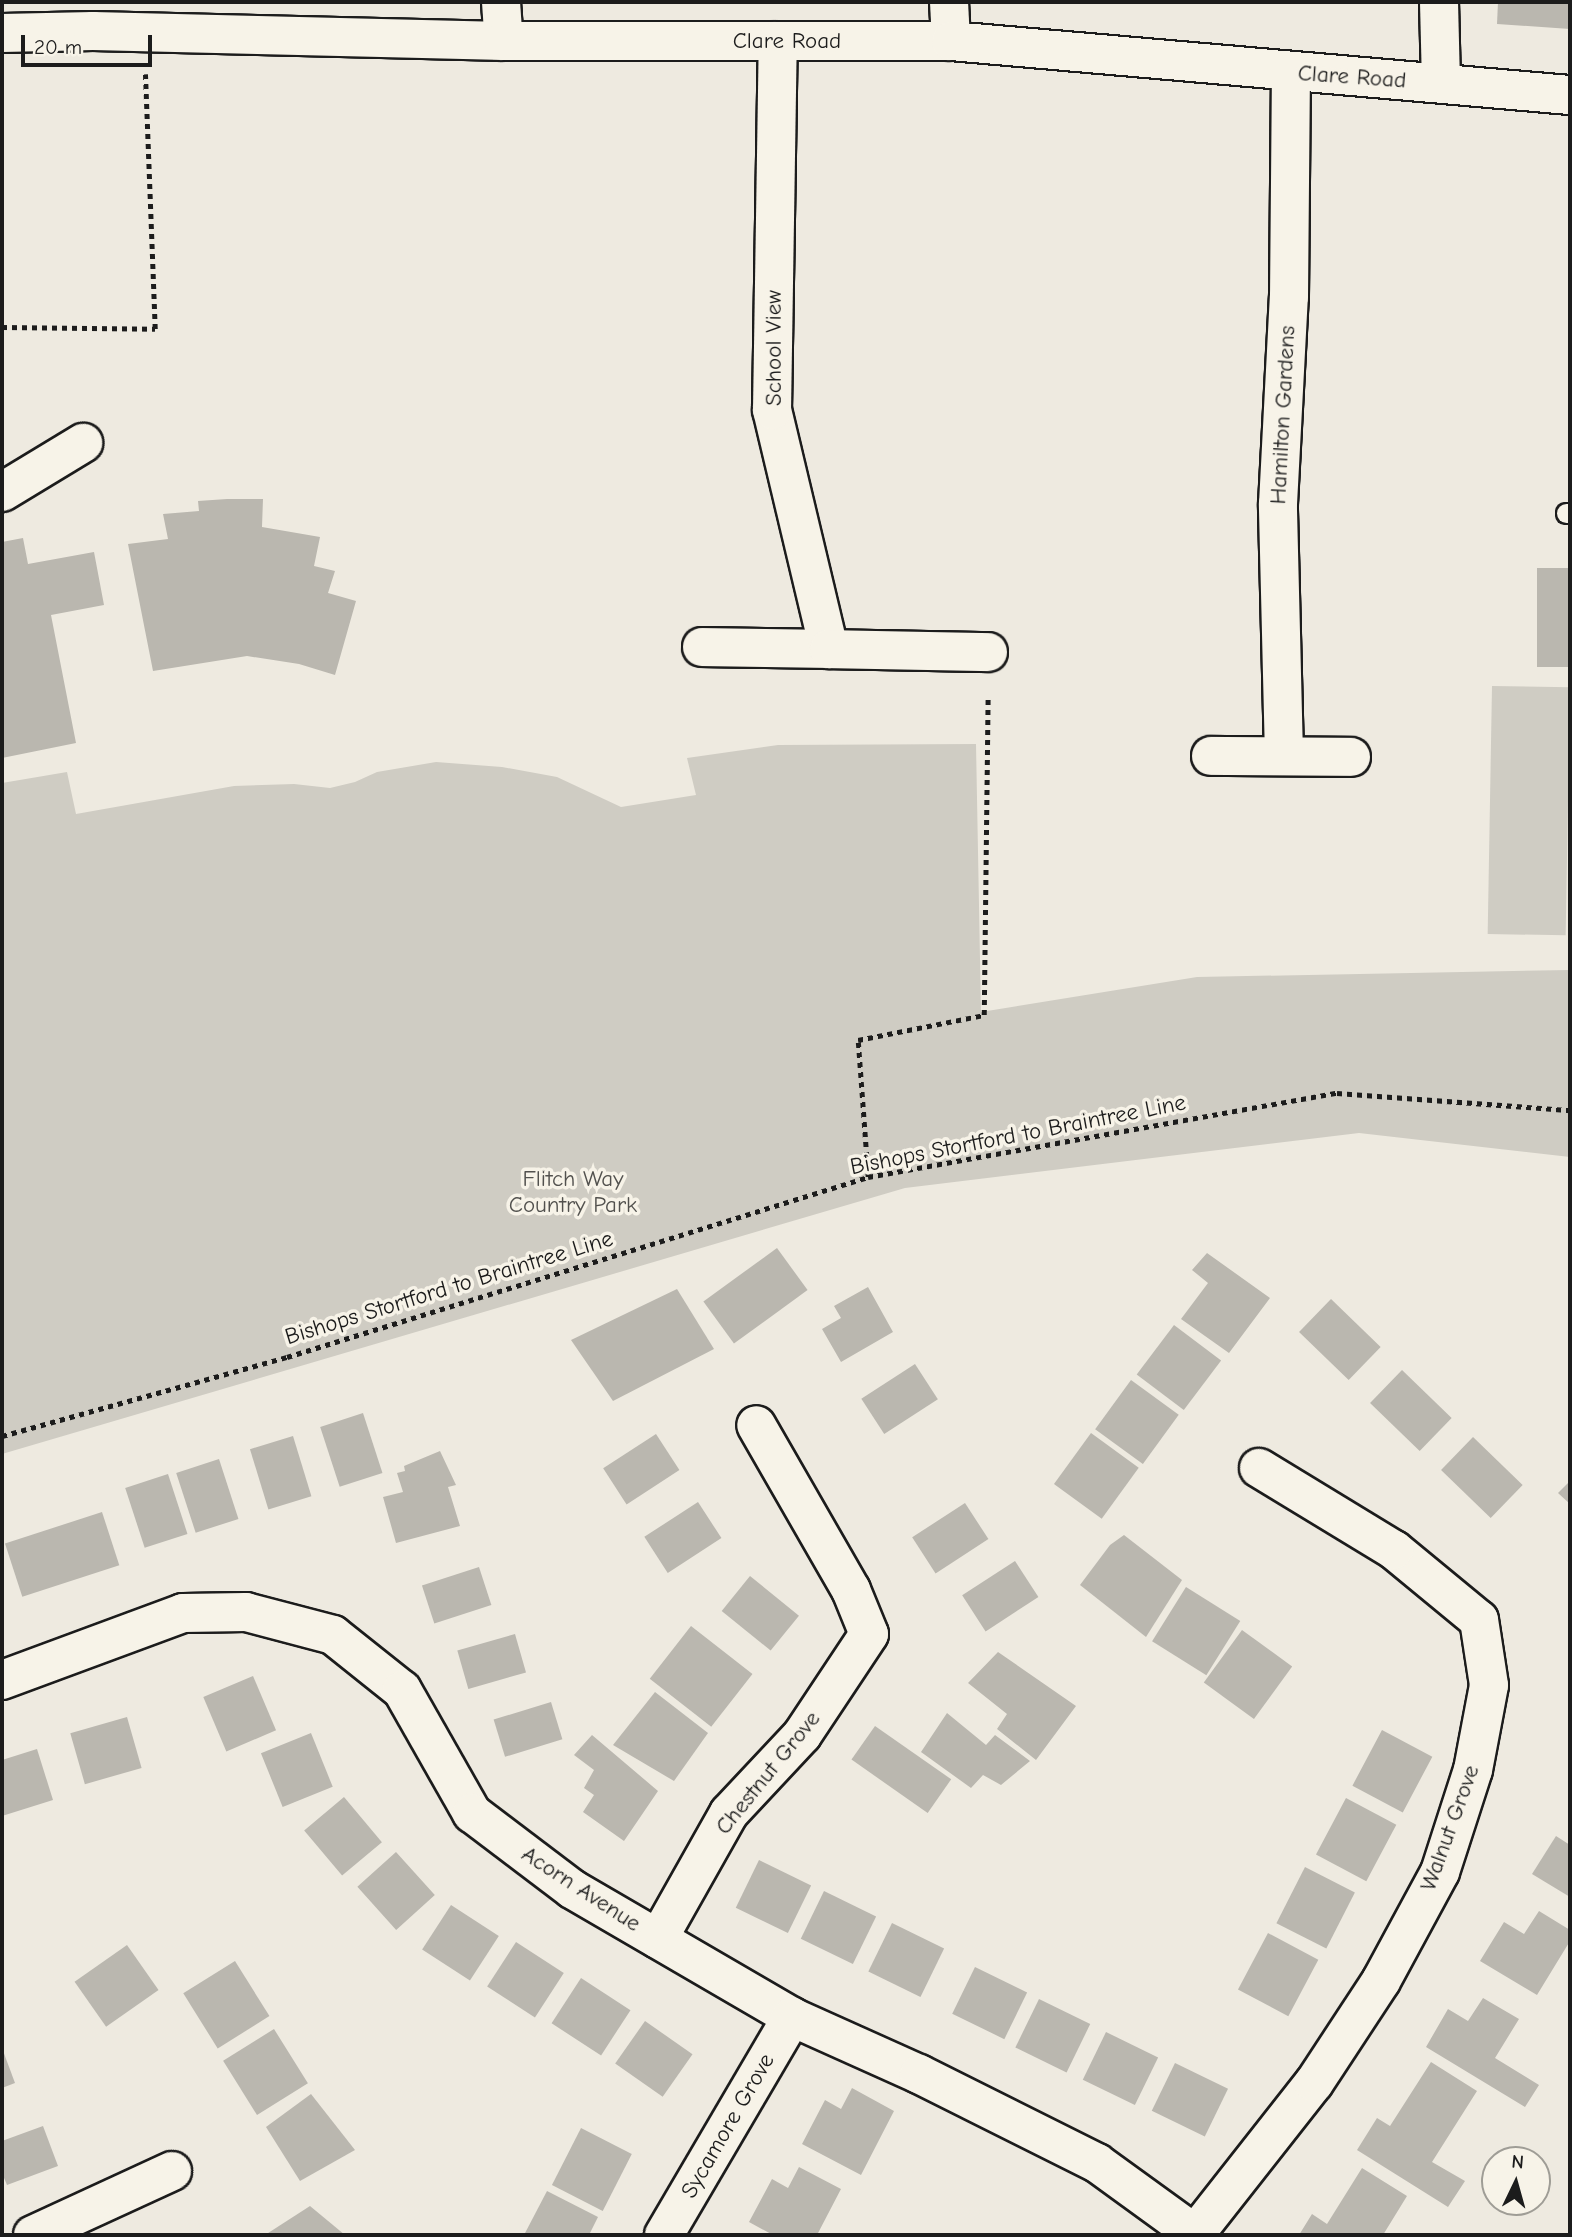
<!DOCTYPE html>
<html>
<head>
<meta charset="utf-8">
<style>
	body { margin:0 }
	#map { position:relative; width:1572px; height:2237px; overflow:hidden; background:#eeeae0; font-family:"Comic Neue",sans-serif }
	div>[style] { position:absolute }
	.green>* { inset:0; background:#cfccc3; transform-origin:0 0 }
	.building>* { inset:0; background:#bab7af; transform-origin:0 0 }
	.path>* { height:4.5px; margin-top:-2.25px; transform-origin:0; background:repeating-linear-gradient(90deg,#1c1c1c 0 5px,transparent 0 10px) }
	.roads { filter:drop-shadow(2px 0 #1c1c1c) drop-shadow(-2px 0 #1c1c1c) drop-shadow(0 2px #1c1c1c) drop-shadow(0 -2px #1c1c1c) }
	.lane>* { height:19px; margin:-9.5px; padding:0 9.5px; transform-origin:9.5px; border-radius:9.5px; background:#f7f3e8 }
	.street>* { height:38px; margin:-19px; padding:0 19px; transform-origin:19px; border-radius:19px; background:#f7f3e8 }
	span { translate:-50% -50%; white-space:nowrap; text-align:center; line-height:1.15; -webkit-text-stroke:7px #f7f3e8; paint-order:stroke }
	.street-label { font-size:23px; color:#1c1c1c }
	.park-label { font-size:23px; color:#52514e }
	.frame { position:absolute; inset:0; border:4px solid #1c1c1c; pointer-events:none }
	.north { position:absolute; left:1481px; top:2146px; width:70px; height:70px; box-sizing:border-box; background:#f7f3e8; border:2px solid #9f9d96; border-radius:50%; rotate:5deg; font-size:19px; font-weight:700; line-height:28px; text-align:center; color:#1c1c1c }
	.north::after { content:''; display:block; margin:auto; width:24px; height:32px; background:#1c1c1c; clip-path:polygon(50% 0,100% 100%,50% 72%,0 100%) }
	.scale { position:absolute; left:21px; top:35px; width:131px; height:32px; box-sizing:border-box; border:4px solid #1c1c1c; border-top:0; padding-left:9px; font-size:21px; line-height:24px; white-space:nowrap; color:#1c1c1c; -webkit-text-stroke:5px #f7f3e8; paint-order:stroke }
</style>
</head>
<body>
<div id="map">
	<div class="green">
		<div style="left:1492px;top:686px;width:78px;height:248px;rotate:1deg"></div>
		<div style="clip-path:polygon(778px 745px,976px 744px,981px 1012px,1197px 977px,1570px 970px,1570px 1157px,1359px 1133px,905px 1188px,2px 1454px,2px 783px,67px 772px,76px 814px,234px 786px,294px 784px,330px 788px,355px 782px,377px 772px,436px 762px,502px 767px,557px 777px,621px 807px,696px 795px,687px 758px)"></div>
	</div>
	<div class="building">
		<div style="clip-path:polygon(1498px 2px,1570px 2px,1570px 29px,1497px 24px)"></div>
		<div style="clip-path:polygon(227px 499px,263px 499px,262px 527px,320px 537px,314px 566px,335px 571px,328px 593px,356px 601px,335px 675px,299px 664px,247px 656px,153px 671px,128px 544px,168px 539px,163px 514px,199px 511px,198px 501px)"></div>
		<div style="clip-path:polygon(23px 538px,28px 564px,94px 552px,104px 605px,51px 615px,76px 743px,2px 758px,2px 542px)"></div>
		<div style="left:1537px;top:568px;width:33px;height:99px"></div>
		<div style="left:777px;top:1248px;width:52px;height:91px;rotate:54deg"></div>
		<div style="clip-path:polygon(1207px 1253px,1270px 1298px,1229px 1353px,1181px 1319px,1208px 1283px,1192px 1270px)"></div>
		<div style="clip-path:polygon(868px 1287px,893px 1332px,841px 1362px,822px 1329px,841px 1318px,834px 1306px)"></div>
		<div style="clip-path:polygon(677px 1289px,714px 1349px,613px 1401px,571px 1340px)"></div>
		<div style="left:1331px;top:1299px;width:69px;height:46px;rotate:44deg"></div>
		<div style="left:1174px;top:1325px;width:59px;height:62px;rotate:37deg"></div>
		<div style="left:915px;top:1364px;width:42px;height:64px;rotate:57deg"></div>
		<div style="left:1402px;top:1370px;width:69px;height:46px;rotate:44deg"></div>
		<div style="left:1131px;top:1380px;width:59px;height:61px;rotate:36deg"></div>
		<div style="left:363px;top:1413px;width:63px;height:45px;rotate:72deg"></div>
		<div style="left:1091px;top:1433px;width:59px;height:63px;rotate:36deg"></div>
		<div style="left:656px;top:1434px;width:43px;height:63px;rotate:57deg"></div>
		<div style="left:293px;top:1436px;width:63px;height:45px;rotate:73deg"></div>
		<div style="left:1473px;top:1437px;width:69px;height:46px;rotate:44deg"></div>
		<div style="clip-path:polygon(440px 1451px,456px 1485px,448px 1487px,460px 1526px,396px 1543px,383px 1497px,403px 1492px,397px 1473px,405px 1471px,404px 1466px)"></div>
		<div style="left:219px;top:1459px;width:63px;height:45px;rotate:72deg"></div>
		<div style="left:168px;top:1474px;width:63px;height:45px;rotate:72deg"></div>
		<div style="clip-path:polygon(1570px 1481px,1570px 1504px,1558px 1493px)"></div>
		<div style="left:698px;top:1502px;width:43px;height:64px;rotate:57deg"></div>
		<div style="left:965px;top:1503px;width:43px;height:63px;rotate:57deg"></div>
		<div style="left:102px;top:1512px;width:56px;height:102px;rotate:72deg"></div>
		<div style="clip-path:polygon(1124px 1535px,1182px 1580px,1146px 1637px,1080px 1585px,1110px 1545px)"></div>
		<div style="left:1015px;top:1561px;width:43px;height:63px;rotate:57deg"></div>
		<div style="left:479px;top:1567px;width:40px;height:60px;rotate:72deg"></div>
		<div style="left:750px;top:1576px;width:63px;height:45px;rotate:39deg"></div>
		<div style="left:1186px;top:1587px;width:64px;height:64px;rotate:32deg"></div>
		<div style="left:691px;top:1626px;width:78px;height:67px;rotate:38deg"></div>
		<div style="left:1242px;top:1630px;width:62px;height:65px;rotate:36deg"></div>
		<div style="left:515px;top:1634px;width:40px;height:60px;rotate:74deg"></div>
		<div style="clip-path:polygon(998px 1652px,1076px 1706px,1036px 1760px,997px 1729px,1007px 1714px,968px 1683px)"></div>
		<div style="left:253px;top:1676px;width:59px;height:54px;rotate:67deg"></div>
		<div style="clip-path:polygon(655px 1692px,708px 1733px,674px 1781px,613px 1745px)"></div>
		<div style="left:551px;top:1702px;width:39px;height:60px;rotate:73deg"></div>
		<div style="clip-path:polygon(947px 1713px,986px 1745px,995px 1735px,1030px 1761px,1001px 1785px,983px 1775px,971px 1788px,921px 1752px)"></div>
		<div style="left:127px;top:1717px;width:53px;height:59px;rotate:74deg"></div>
		<div style="left:875px;top:1726px;width:93px;height:41px;rotate:35deg"></div>
		<div style="left:1382px;top:1730px;width:57px;height:63px;rotate:28deg"></div>
		<div style="left:311px;top:1733px;width:58px;height:54px;rotate:68deg"></div>
		<div style="clip-path:polygon(592px 1735px,658px 1791px,624px 1841px,583px 1812px,594px 1795px,584px 1788px,594px 1770px,574px 1755px)"></div>
		<div style="clip-path:polygon(37px 1749px,53px 1800px,2px 1816px,2px 1760px)"></div>
		<div style="left:344px;top:1797px;width:59px;height:52px;rotate:50deg"></div>
		<div style="left:1346px;top:1798px;width:57px;height:64px;rotate:28deg"></div>
		<div style="clip-path:polygon(1556px 1836px,1570px 1845px,1570px 1897px,1532px 1874px)"></div>
		<div style="left:396px;top:1852px;width:58px;height:52px;rotate:48deg"></div>
		<div style="left:759px;top:1860px;width:58px;height:53px;rotate:26deg"></div>
		<div style="left:1305px;top:1867px;width:56px;height:63px;rotate:27deg"></div>
		<div style="left:824px;top:1891px;width:58px;height:53px;rotate:26deg"></div>
		<div style="left:451px;top:1905px;width:57px;height:53px;rotate:33deg"></div>
		<div style="clip-path:polygon(1539px 1911px,1570px 1930px,1570px 1941px,1537px 1995px,1480px 1961px,1504px 1922px,1524px 1934px)"></div>
		<div style="left:892px;top:1923px;width:58px;height:54px;rotate:26deg"></div>
		<div style="left:1268px;top:1933px;width:57px;height:64px;rotate:28deg"></div>
		<div style="left:516px;top:1942px;width:57px;height:53px;rotate:33deg"></div>
		<div style="left:127px;top:1945px;width:55px;height:64px;rotate:55deg"></div>
		<div style="left:235px;top:1961px;width:65px;height:61px;rotate:58deg"></div>
		<div style="left:975px;top:1967px;width:58px;height:52px;rotate:26deg"></div>
		<div style="left:581px;top:1978px;width:59px;height:54px;rotate:33deg"></div>
		<div style="clip-path:polygon(1483px 1998px,1519px 2019px,1495px 2058px,1539px 2085px,1525px 2107px,1426px 2047px,1448px 2009px,1468px 2021px)"></div>
		<div style="left:1039px;top:1999px;width:57px;height:54px;rotate:26deg"></div>
		<div style="left:645px;top:2021px;width:58px;height:52px;rotate:35deg"></div>
		<div style="left:274px;top:2029px;width:64px;height:60px;rotate:58deg"></div>
		<div style="left:1106px;top:2032px;width:58px;height:53px;rotate:26deg"></div>
		<div style="clip-path:polygon(2px 2048px,15px 2083px,2px 2088px)"></div>
		<div style="clip-path:polygon(1431px 2062px,1477px 2091px,1432px 2162px,1465px 2181px,1448px 2207px,1357px 2150px,1377px 2118px,1390px 2126px)"></div>
		<div style="left:1175px;top:2063px;width:59px;height:53px;rotate:26deg"></div>
		<div style="clip-path:polygon(852px 2088px,894px 2111px,861px 2175px,802px 2144px,825px 2100px,841px 2109px)"></div>
		<div style="clip-path:polygon(311px 2094px,355px 2150px,300px 2181px,266px 2127px)"></div>
		<div style="clip-path:polygon(43px 2126px,58px 2166px,7px 2185px,2px 2173px,2px 2141px)"></div>
		<div style="left:581px;top:2128px;width:57px;height:64px;rotate:27deg"></div>
		<div style="clip-path:polygon(799px 2167px,841px 2189px,817px 2235px,773px 2235px,749px 2222px,772px 2179px,788px 2188px)"></div>
		<div style="clip-path:polygon(1362px 2168px,1407px 2196px,1383px 2235px,1299px 2235px,1312px 2214px,1327px 2224px)"></div>
		<div style="clip-path:polygon(547px 2191px,598px 2217px,589px 2235px,524px 2235px)"></div>
		<div style="clip-path:polygon(310px 2206px,345px 2235px,265px 2235px)"></div>
	</div>
	<div class="path">
		<div style="left:2px;top:327px;width:153px;rotate:0.7deg"></div>
		<div style="left:155px;top:329px;width:255px;rotate:-92.2deg"></div>
		<div style="left:868px;top:1177px;width:137px;rotate:-94.2deg"></div>
		<div style="left:858px;top:1040px;width:128px;rotate:-11.2deg"></div>
		<div style="left:984px;top:1015px;width:320px;rotate:-89.3deg"></div>
		<div style="left:2px;top:1436px;width:296px;rotate:-15.5deg"></div>
		<div style="left:287px;top:1357px;width:608px;rotate:-17.21deg"></div>
		<div style="left:868px;top:1177px;width:476px;rotate:-10.2deg"></div>
		<div style="left:1337px;top:1093px;width:234px;rotate:4.2deg"></div>
	</div>
	<div class="roads">
		<div class="lane">
			<div style="left:1566px;top:513px;width:4px"></div>
		</div>
		<div class="street">
			<div style="left:501px;top:2px;width:39px;rotate:86deg"></div>
			<div style="left:949px;top:2px;width:39px;rotate:87deg"></div>
			<div style="left:1439px;top:2px;width:81px;rotate:88.6deg"></div>
			<div style="left:2px;top:33px;width:91px;rotate:-1.3deg"></div>
			<div style="left:93px;top:31px;width:411px;rotate:1.4deg"></div>
			<div style="left:504px;top:41px;width:447px"></div>
			<div style="left:951px;top:41px;width:621px;rotate:4.99deg"></div>
			<div style="left:2px;top:492px;width:95px;rotate:-31.2deg"></div>
			<div style="left:702px;top:647px;width:127px;rotate:0.9deg"></div>
			<div style="left:829px;top:649px;width:246px;rotate:-103.4deg"></div>
			<div style="left:772px;top:410px;width:369px;rotate:-89.1deg"></div>
			<div style="left:829px;top:649px;width:159px;rotate:1.1deg"></div>
			<div style="left:1211px;top:756px;width:140px;rotate:0.4deg"></div>
			<div style="left:1284px;top:756px;width:252px;rotate:-91.4deg"></div>
			<div style="left:1278px;top:504px;width:207px;rotate:-87deg"></div>
			<div style="left:1289px;top:297px;width:224px;rotate:-89.5deg"></div>
			<div style="left:2px;top:1680px;width:193px;rotate:-20.3deg"></div>
			<div style="left:183px;top:1613px;width:63px;rotate:-0.9deg"></div>
			<div style="left:246px;top:1612px;width:90px;rotate:14.8deg"></div>
			<div style="left:333px;top:1635px;width:88px;rotate:38.6deg"></div>
			<div style="left:402px;top:1690px;width:142px;rotate:60.4deg"></div>
			<div style="left:472px;top:1813px;width:126px;rotate:37.2deg"></div>
			<div style="left:572px;top:1889px;width:255px;rotate:30.2deg"></div>
			<div style="left:792px;top:2017px;width:139px;rotate:24.2deg"></div>
			<div style="left:919px;top:2074px;width:199px;rotate:26.6deg"></div>
			<div style="left:1097px;top:2163px;width:122px;rotate:36deg"></div>
			<div style="left:658px;top:1939px;width:145px;rotate:-60.6deg"></div>
			<div style="left:729px;top:1813px;width:107px;rotate:-46.9deg"></div>
			<div style="left:802px;top:1735px;width:121px;rotate:-56.4deg"></div>
			<div style="left:869px;top:1634px;width:48px;rotate:-112.2deg"></div>
			<div style="left:851px;top:1590px;width:190px;rotate:-119.9deg"></div>
			<div style="left:1195px;top:2234px;width:192px;rotate:-51.8deg"></div>
			<div style="left:1314px;top:2083px;width:122px;rotate:-56.7deg"></div>
			<div style="left:1381px;top:1981px;width:124px;rotate:-61.6deg"></div>
			<div style="left:1440px;top:1872px;width:107px;rotate:-72.1deg"></div>
			<div style="left:1473px;top:1770px;width:86px;rotate:-79.3deg"></div>
			<div style="left:1489px;top:1685px;width:66px;rotate:-98.7deg"></div>
			<div style="left:1479px;top:1620px;width:110px;rotate:-140.5deg"></div>
			<div style="left:1394px;top:1550px;width:158px;rotate:-148.7deg"></div>
			<div style="left:33px;top:2235px;width:153px;rotate:-24.7deg"></div>
			<div style="left:664px;top:2235px;width:253px;rotate:-59.6deg"></div>
		</div>
	</div>
	<div class="street-label">
		<span style="left:787px;top:41px">Clare Road</span>
		<span style="left:1352px;top:77px;rotate:4deg">Clare Road</span>
		<span style="left:774px;top:348px;rotate:-90deg">School View</span>
		<span style="left:1283px;top:415px;rotate:-87deg">Hamilton Gardens</span>
		<span style="left:1018px;top:1135px;rotate:-11deg">Bishops Stortford to Braintree Line</span>
		<span style="left:449px;top:1288px;rotate:-17deg">Bishops Stortford to Braintree Line</span>
		<span style="left:768px;top:1773px;rotate:-51deg">Chestnut Grove</span>
		<span style="left:1450px;top:1828px;rotate:-70deg">Walnut Grove</span>
		<span style="left:581px;top:1889px;rotate:33deg">Acorn Avenue</span>
		<span style="left:728px;top:2126px;rotate:-60deg">Sycamore Grove</span>
	</div>
	<div class="park-label">
		<span style="left:573px;top:1192px">Flitch Way<br>Country Park</span>
	</div>
	<div class="frame"></div>
	<div class="north">N</div>
	<div class="scale">20 m</div>
</div>
</body>
</html>
